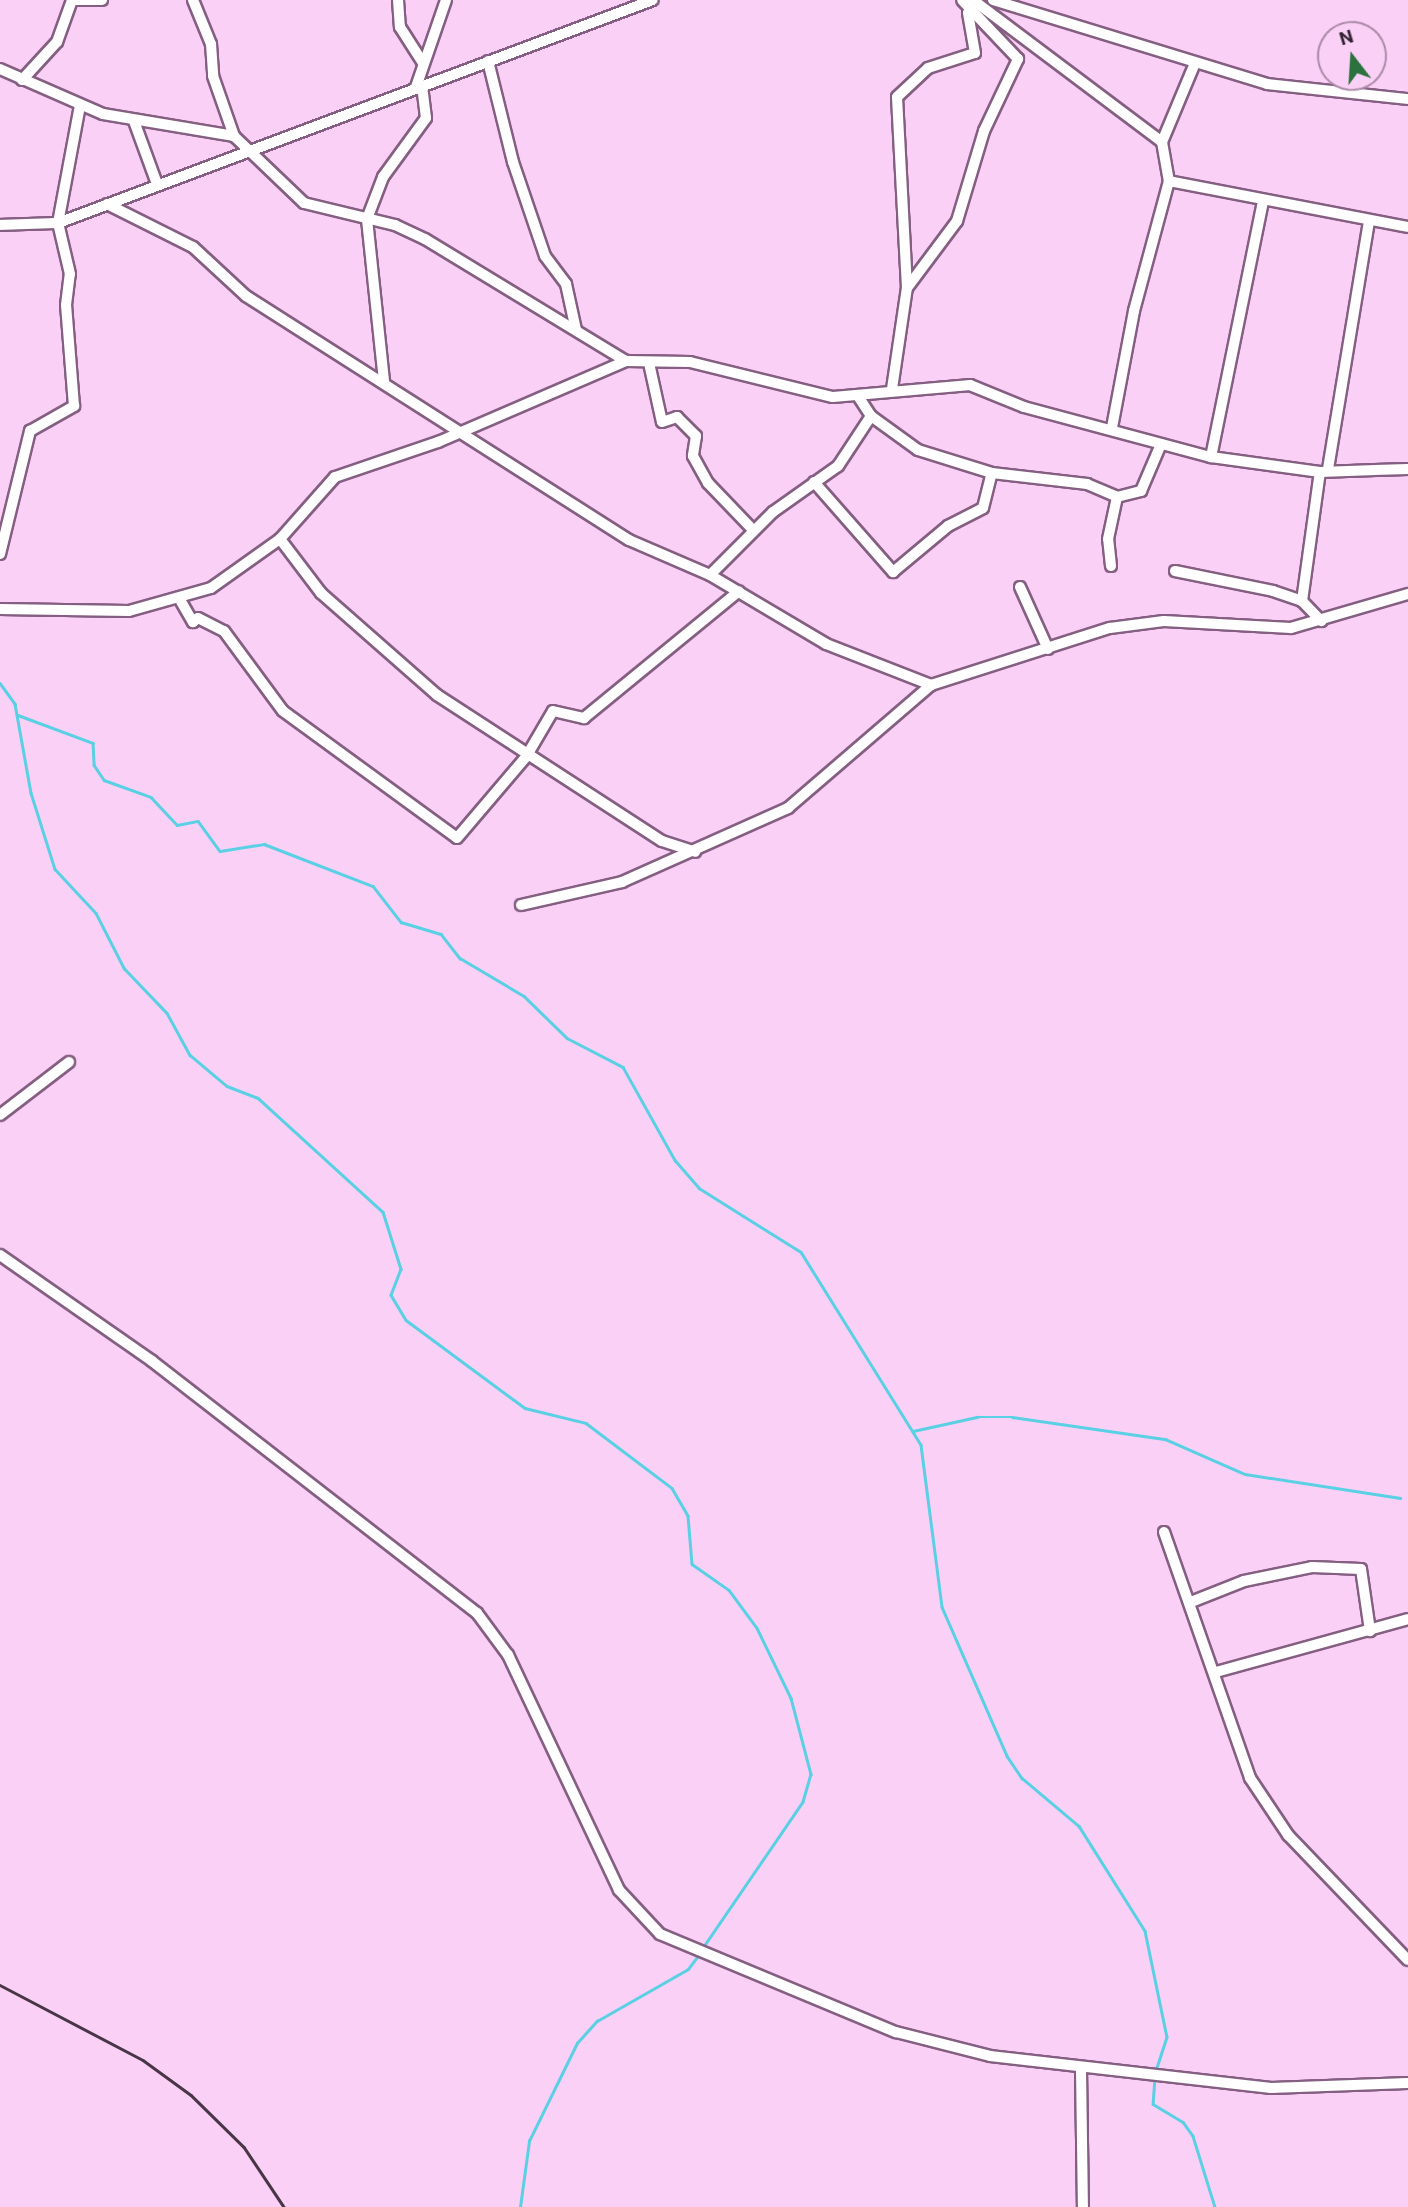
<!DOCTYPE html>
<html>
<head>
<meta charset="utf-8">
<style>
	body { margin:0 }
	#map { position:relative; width:1408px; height:2207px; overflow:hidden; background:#fad0f6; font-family:Roboto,sans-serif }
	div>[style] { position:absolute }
	.stream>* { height:2.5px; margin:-1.25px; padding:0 1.25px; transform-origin:1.25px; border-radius:1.25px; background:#59d0e3 }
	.roads { filter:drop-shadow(2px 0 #845f81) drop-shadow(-2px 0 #845f81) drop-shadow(0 2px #845f81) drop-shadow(0 -2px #845f81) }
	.minor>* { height:10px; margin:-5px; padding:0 5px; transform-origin:5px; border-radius:5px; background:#fff }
	.rail>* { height:2.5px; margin:-1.25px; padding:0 1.25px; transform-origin:1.25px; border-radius:1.25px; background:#483647 }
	span { translate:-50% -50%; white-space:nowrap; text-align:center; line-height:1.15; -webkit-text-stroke:7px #fad0f6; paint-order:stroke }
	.north { position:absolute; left:1317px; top:21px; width:70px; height:70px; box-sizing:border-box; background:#fad0f6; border:2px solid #ab8ba8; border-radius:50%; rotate:343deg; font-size:19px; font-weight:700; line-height:28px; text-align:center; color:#342433 }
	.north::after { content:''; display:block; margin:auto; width:24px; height:32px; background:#2b723e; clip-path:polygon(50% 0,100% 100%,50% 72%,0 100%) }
</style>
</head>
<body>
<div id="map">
	<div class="stream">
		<div style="left:0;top:683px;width:26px;rotate:54deg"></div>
		<div style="left:15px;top:704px;width:90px;rotate:79.8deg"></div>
		<div style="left:31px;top:793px;width:80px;rotate:72.5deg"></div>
		<div style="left:55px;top:869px;width:60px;rotate:47deg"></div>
		<div style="left:96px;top:913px;width:62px;rotate:63deg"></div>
		<div style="left:124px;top:968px;width:62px;rotate:46.3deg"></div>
		<div style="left:167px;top:1013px;width:48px;rotate:61.3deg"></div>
		<div style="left:190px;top:1055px;width:48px;rotate:40deg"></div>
		<div style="left:227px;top:1086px;width:33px;rotate:21deg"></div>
		<div style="left:258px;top:1098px;width:169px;rotate:42.4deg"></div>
		<div style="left:383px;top:1212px;width:60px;rotate:72.5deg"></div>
		<div style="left:401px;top:1269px;width:28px;rotate:111deg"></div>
		<div style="left:391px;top:1295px;width:29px;rotate:59deg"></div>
		<div style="left:406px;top:1320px;width:148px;rotate:36.5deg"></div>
		<div style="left:525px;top:1408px;width:63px;rotate:13.8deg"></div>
		<div style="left:586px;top:1423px;width:108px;rotate:37.1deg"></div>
		<div style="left:672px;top:1488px;width:32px;rotate:60deg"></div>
		<div style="left:688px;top:1516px;width:48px;rotate:85.2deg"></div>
		<div style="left:692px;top:1564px;width:45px;rotate:35.1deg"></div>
		<div style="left:729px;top:1590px;width:47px;rotate:53.6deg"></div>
		<div style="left:757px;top:1628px;width:78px;rotate:64.1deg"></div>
		<div style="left:791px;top:1698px;width:79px;rotate:75.3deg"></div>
		<div style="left:811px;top:1774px;width:29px;rotate:106deg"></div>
		<div style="left:803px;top:1802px;width:177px;rotate:124.4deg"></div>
		<div style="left:18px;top:715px;width:80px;rotate:20.5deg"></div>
		<div style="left:93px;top:743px;width:22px;rotate:87deg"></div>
		<div style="left:94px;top:765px;width:18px;rotate:56deg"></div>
		<div style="left:104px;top:780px;width:50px;rotate:19.9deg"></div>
		<div style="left:151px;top:797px;width:38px;rotate:47deg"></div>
		<div style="left:177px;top:825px;width:21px;rotate:-11deg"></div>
		<div style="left:198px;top:821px;width:37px;rotate:54deg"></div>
		<div style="left:220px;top:851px;width:45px;rotate:-9deg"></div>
		<div style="left:264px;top:844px;width:117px;rotate:21.1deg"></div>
		<div style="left:373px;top:886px;width:46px;rotate:52.1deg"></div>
		<div style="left:401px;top:922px;width:42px;rotate:16.7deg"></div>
		<div style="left:441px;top:934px;width:31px;rotate:52deg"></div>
		<div style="left:460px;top:958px;width:74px;rotate:30.7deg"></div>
		<div style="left:524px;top:996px;width:60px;rotate:44.3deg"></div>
		<div style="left:567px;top:1038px;width:63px;rotate:27.4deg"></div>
		<div style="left:623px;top:1067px;width:107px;rotate:60.8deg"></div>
		<div style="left:675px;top:1160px;width:37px;rotate:49deg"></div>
		<div style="left:699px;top:1188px;width:120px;rotate:32.1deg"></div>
		<div style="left:801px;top:1252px;width:227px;rotate:58.1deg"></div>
		<div style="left:921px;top:1445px;width:163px;rotate:82.6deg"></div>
		<div style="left:942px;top:1607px;width:163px;rotate:66.4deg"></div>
		<div style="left:1007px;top:1756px;width:27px;rotate:56deg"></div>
		<div style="left:1022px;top:1778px;width:75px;rotate:40.1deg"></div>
		<div style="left:1079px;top:1826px;width:124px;rotate:57.8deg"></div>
		<div style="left:1145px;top:1931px;width:108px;rotate:78.3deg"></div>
		<div style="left:1167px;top:2037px;width:35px;rotate:108deg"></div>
		<div style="left:913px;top:1431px;width:66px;rotate:-12.3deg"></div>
		<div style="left:977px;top:1417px;width:35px"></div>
		<div style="left:1012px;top:1417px;width:155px;rotate:8.2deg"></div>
		<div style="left:1165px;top:1439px;width:87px;rotate:23.6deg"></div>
		<div style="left:1245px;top:1474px;width:157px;rotate:8.8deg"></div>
		<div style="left:1155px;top:2077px;width:27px;rotate:94deg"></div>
		<div style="left:1153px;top:2104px;width:35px;rotate:31deg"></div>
		<div style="left:1183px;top:2122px;width:17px;rotate:54deg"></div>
		<div style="left:1193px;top:2136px;width:74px;rotate:72.8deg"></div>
		<div style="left:520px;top:2207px;width:67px;rotate:-82.2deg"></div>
		<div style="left:529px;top:2141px;width:109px;rotate:-63.9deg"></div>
		<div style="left:577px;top:2043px;width:30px;rotate:-48deg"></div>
		<div style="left:597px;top:2021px;width:105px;rotate:-29.7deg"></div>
		<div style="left:688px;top:1969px;width:20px;rotate:-53deg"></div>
	</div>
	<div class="roads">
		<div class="minor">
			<div style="left:75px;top:0;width:27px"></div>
			<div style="left:193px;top:0;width:48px;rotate:67.8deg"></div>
			<div style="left:211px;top:44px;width:32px;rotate:86deg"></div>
			<div style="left:213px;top:76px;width:64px;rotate:70.7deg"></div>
			<div style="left:234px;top:136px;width:97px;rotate:43.7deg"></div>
			<div style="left:304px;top:203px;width:94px;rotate:13.6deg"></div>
			<div style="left:395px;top:225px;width:33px;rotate:25deg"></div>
			<div style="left:425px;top:239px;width:235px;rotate:31.3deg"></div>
			<div style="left:626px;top:361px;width:64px;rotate:0.9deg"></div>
			<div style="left:690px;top:362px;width:147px;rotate:13.8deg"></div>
			<div style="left:833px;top:397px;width:138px;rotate:-5deg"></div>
			<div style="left:970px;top:385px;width:58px;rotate:22.2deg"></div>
			<div style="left:1024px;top:407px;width:194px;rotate:15deg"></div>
			<div style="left:1211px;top:457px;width:110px;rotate:7.8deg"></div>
			<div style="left:1320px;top:472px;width:88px;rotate:-2deg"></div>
			<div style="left:398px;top:0;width:27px;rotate:86deg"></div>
			<div style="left:400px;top:27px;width:43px;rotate:57.4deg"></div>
			<div style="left:973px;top:0;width:236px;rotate:36.9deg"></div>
			<div style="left:1162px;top:142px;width:40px;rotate:80deg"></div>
			<div style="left:1169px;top:181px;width:135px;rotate:105.1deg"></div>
			<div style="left:1134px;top:311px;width:118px;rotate:100.7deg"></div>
			<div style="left:993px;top:0;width:287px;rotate:17deg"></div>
			<div style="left:1267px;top:84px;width:142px;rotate:6.1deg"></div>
			<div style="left:488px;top:61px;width:104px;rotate:76.1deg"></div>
			<div style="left:513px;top:162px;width:99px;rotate:71.2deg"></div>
			<div style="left:545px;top:256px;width:35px;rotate:53deg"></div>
			<div style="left:566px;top:284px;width:47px;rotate:77.7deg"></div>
			<div style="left:0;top:69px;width:112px;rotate:23.6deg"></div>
			<div style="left:103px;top:114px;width:133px;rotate:9.5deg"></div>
			<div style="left:22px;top:80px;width:52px;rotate:-47.4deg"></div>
			<div style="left:57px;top:42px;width:45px;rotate:-70.3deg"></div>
			<div style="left:416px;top:87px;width:92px;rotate:-71deg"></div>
			<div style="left:134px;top:121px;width:67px;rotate:69.9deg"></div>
			<div style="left:1162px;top:142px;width:86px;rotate:-67.3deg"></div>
			<div style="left:1169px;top:181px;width:243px;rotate:10.9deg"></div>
			<div style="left:107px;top:204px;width:96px;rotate:26.6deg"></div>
			<div style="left:193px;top:247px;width:72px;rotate:42.8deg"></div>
			<div style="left:246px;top:296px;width:454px;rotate:32.5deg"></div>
			<div style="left:629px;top:540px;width:88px;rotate:23.4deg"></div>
			<div style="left:710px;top:575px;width:135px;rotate:30.7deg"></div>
			<div style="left:826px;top:644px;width:113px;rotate:21.3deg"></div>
			<div style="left:0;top:225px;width:58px;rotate:-2deg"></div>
			<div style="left:58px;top:223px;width:635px;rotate:-20.55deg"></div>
			<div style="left:907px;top:288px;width:191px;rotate:-93deg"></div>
			<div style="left:897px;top:97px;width:42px;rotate:-43.1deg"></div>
			<div style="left:928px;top:68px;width:49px;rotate:-17.7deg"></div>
			<div style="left:975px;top:53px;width:41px;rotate:-99.9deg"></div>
			<div style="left:649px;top:363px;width:60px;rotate:77.6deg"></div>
			<div style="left:662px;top:422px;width:16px;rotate:-18deg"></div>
			<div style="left:677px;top:417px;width:27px;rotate:45deg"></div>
			<div style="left:696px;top:436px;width:20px;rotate:99deg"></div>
			<div style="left:693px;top:456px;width:31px;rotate:61deg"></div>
			<div style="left:708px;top:483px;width:66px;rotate:46.2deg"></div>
			<div style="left:384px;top:381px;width:163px;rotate:-96deg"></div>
			<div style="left:367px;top:219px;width:45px;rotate:-69.1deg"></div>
			<div style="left:383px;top:177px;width:73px;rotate:-53.9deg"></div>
			<div style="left:426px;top:118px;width:33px;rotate:-97deg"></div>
			<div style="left:892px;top:389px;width:102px;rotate:-81.6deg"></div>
			<div style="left:907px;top:288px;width:84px;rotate:-53.3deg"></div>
			<div style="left:957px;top:221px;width:94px;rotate:-73.3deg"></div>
			<div style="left:984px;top:131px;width:80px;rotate:-64.7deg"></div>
			<div style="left:1018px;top:59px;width:81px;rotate:-133.5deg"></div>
			<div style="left:858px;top:396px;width:24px;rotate:57deg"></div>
			<div style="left:871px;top:416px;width:58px;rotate:35.9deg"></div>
			<div style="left:918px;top:450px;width:77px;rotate:17.3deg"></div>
			<div style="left:992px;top:473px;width:96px;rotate:6.6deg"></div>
			<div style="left:1087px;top:484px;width:33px;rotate:23deg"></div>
			<div style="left:1117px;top:497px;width:25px;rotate:-14deg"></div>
			<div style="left:1141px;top:491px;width:51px;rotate:-66.9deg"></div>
			<div style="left:1211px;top:457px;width:260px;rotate:-78.5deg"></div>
			<div style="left:1328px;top:469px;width:250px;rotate:-80.6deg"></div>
			<div style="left:814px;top:482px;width:120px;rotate:48.7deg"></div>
			<div style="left:893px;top:572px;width:72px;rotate:-39.9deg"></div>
			<div style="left:948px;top:526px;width:39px;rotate:-27deg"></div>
			<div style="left:983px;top:508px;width:36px;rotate:-76deg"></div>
			<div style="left:280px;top:539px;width:68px;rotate:52.8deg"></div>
			<div style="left:321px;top:593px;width:154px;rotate:41.3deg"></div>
			<div style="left:437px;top:695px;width:268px;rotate:33deg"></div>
			<div style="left:662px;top:841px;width:35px;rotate:18deg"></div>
			<div style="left:0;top:554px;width:127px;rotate:-76.3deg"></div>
			<div style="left:30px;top:431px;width:51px;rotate:-29.6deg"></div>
			<div style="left:74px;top:406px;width:101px;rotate:-94.5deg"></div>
			<div style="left:66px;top:305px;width:31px;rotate:-83deg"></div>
			<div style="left:70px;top:274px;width:52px;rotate:-103.2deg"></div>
			<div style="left:58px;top:223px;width:119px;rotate:-79.4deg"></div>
			<div style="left:1111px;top:566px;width:27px;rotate:-96deg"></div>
			<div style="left:1108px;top:539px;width:43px;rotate:-77.9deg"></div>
			<div style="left:1175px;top:571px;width:100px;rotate:11.5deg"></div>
			<div style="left:1273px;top:591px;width:31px;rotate:19deg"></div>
			<div style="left:1302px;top:601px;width:28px;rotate:46deg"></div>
			<div style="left:710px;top:575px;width:89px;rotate:-45deg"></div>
			<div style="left:773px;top:512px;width:80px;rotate:-35.3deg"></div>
			<div style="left:838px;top:466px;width:60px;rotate:-56.6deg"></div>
			<div style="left:1020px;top:587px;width:68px;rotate:65.7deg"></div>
			<div style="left:179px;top:598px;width:28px;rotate:60deg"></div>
			<div style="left:193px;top:622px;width:6px;rotate:-39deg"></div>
			<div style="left:198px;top:618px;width:29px;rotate:27deg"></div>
			<div style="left:224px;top:631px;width:99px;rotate:53.6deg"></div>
			<div style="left:283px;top:711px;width:215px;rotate:36.1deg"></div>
			<div style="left:457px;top:838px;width:106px;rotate:-49.6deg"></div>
			<div style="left:526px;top:757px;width:53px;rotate:-59.6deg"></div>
			<div style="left:553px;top:711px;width:32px;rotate:13deg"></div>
			<div style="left:584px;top:718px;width:200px;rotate:-39.3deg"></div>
			<div style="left:1302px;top:601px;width:130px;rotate:-82.1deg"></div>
			<div style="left:0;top:609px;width:129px;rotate:0.9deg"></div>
			<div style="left:129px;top:611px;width:85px;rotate:-15.7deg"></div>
			<div style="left:211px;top:588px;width:85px;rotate:-35.4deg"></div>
			<div style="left:280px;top:539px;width:83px;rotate:-48.4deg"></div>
			<div style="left:335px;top:477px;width:109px;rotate:-18.8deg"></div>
			<div style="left:438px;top:442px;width:205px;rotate:-23.3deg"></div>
			<div style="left:521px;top:905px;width:104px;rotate:-12.8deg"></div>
			<div style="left:622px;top:882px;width:182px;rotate:-24deg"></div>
			<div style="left:788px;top:808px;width:189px;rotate:-40.7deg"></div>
			<div style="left:931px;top:685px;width:188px;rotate:-17.7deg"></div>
			<div style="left:1110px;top:628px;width:54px;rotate:-7.4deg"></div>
			<div style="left:1164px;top:621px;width:127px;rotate:3.2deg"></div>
			<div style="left:1291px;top:628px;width:122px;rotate:-16.2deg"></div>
			<div style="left:0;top:1115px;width:87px;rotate:-37.5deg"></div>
			<div style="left:0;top:1255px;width:185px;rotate:34.9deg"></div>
			<div style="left:152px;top:1361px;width:411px;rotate:37.8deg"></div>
			<div style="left:477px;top:1613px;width:52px;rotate:53.6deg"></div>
			<div style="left:508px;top:1655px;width:260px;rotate:64.7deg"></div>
			<div style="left:619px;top:1890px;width:60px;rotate:47deg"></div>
			<div style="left:660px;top:1934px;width:256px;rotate:22.6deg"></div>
			<div style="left:896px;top:2032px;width:97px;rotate:14.3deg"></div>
			<div style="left:990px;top:2056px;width:283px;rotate:6.5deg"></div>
			<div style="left:1271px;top:2088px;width:137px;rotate:-2.1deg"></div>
			<div style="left:1164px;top:1532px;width:261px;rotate:70.7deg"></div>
			<div style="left:1250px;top:1778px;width:69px;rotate:56.3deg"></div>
			<div style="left:1288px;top:1835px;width:173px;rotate:46.2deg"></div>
			<div style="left:1191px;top:1602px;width:57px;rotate:-21.6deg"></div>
			<div style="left:1244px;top:1581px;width:69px;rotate:-11.6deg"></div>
			<div style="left:1312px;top:1567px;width:49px;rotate:2.3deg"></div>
			<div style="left:1361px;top:1569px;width:63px;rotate:81.7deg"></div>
			<div style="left:1216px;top:1672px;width:199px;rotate:-15.4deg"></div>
			<div style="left:1081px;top:2069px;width:138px;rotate:89.2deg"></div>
		</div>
	</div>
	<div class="rail">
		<div style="left:0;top:1985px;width:161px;rotate:27.7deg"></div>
		<div style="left:143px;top:2060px;width:59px;rotate:36.1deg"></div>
		<div style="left:191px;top:2095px;width:74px;rotate:44.5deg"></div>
		<div style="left:244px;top:2147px;width:72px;rotate:56.3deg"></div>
	</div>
	<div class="north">N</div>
</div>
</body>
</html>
